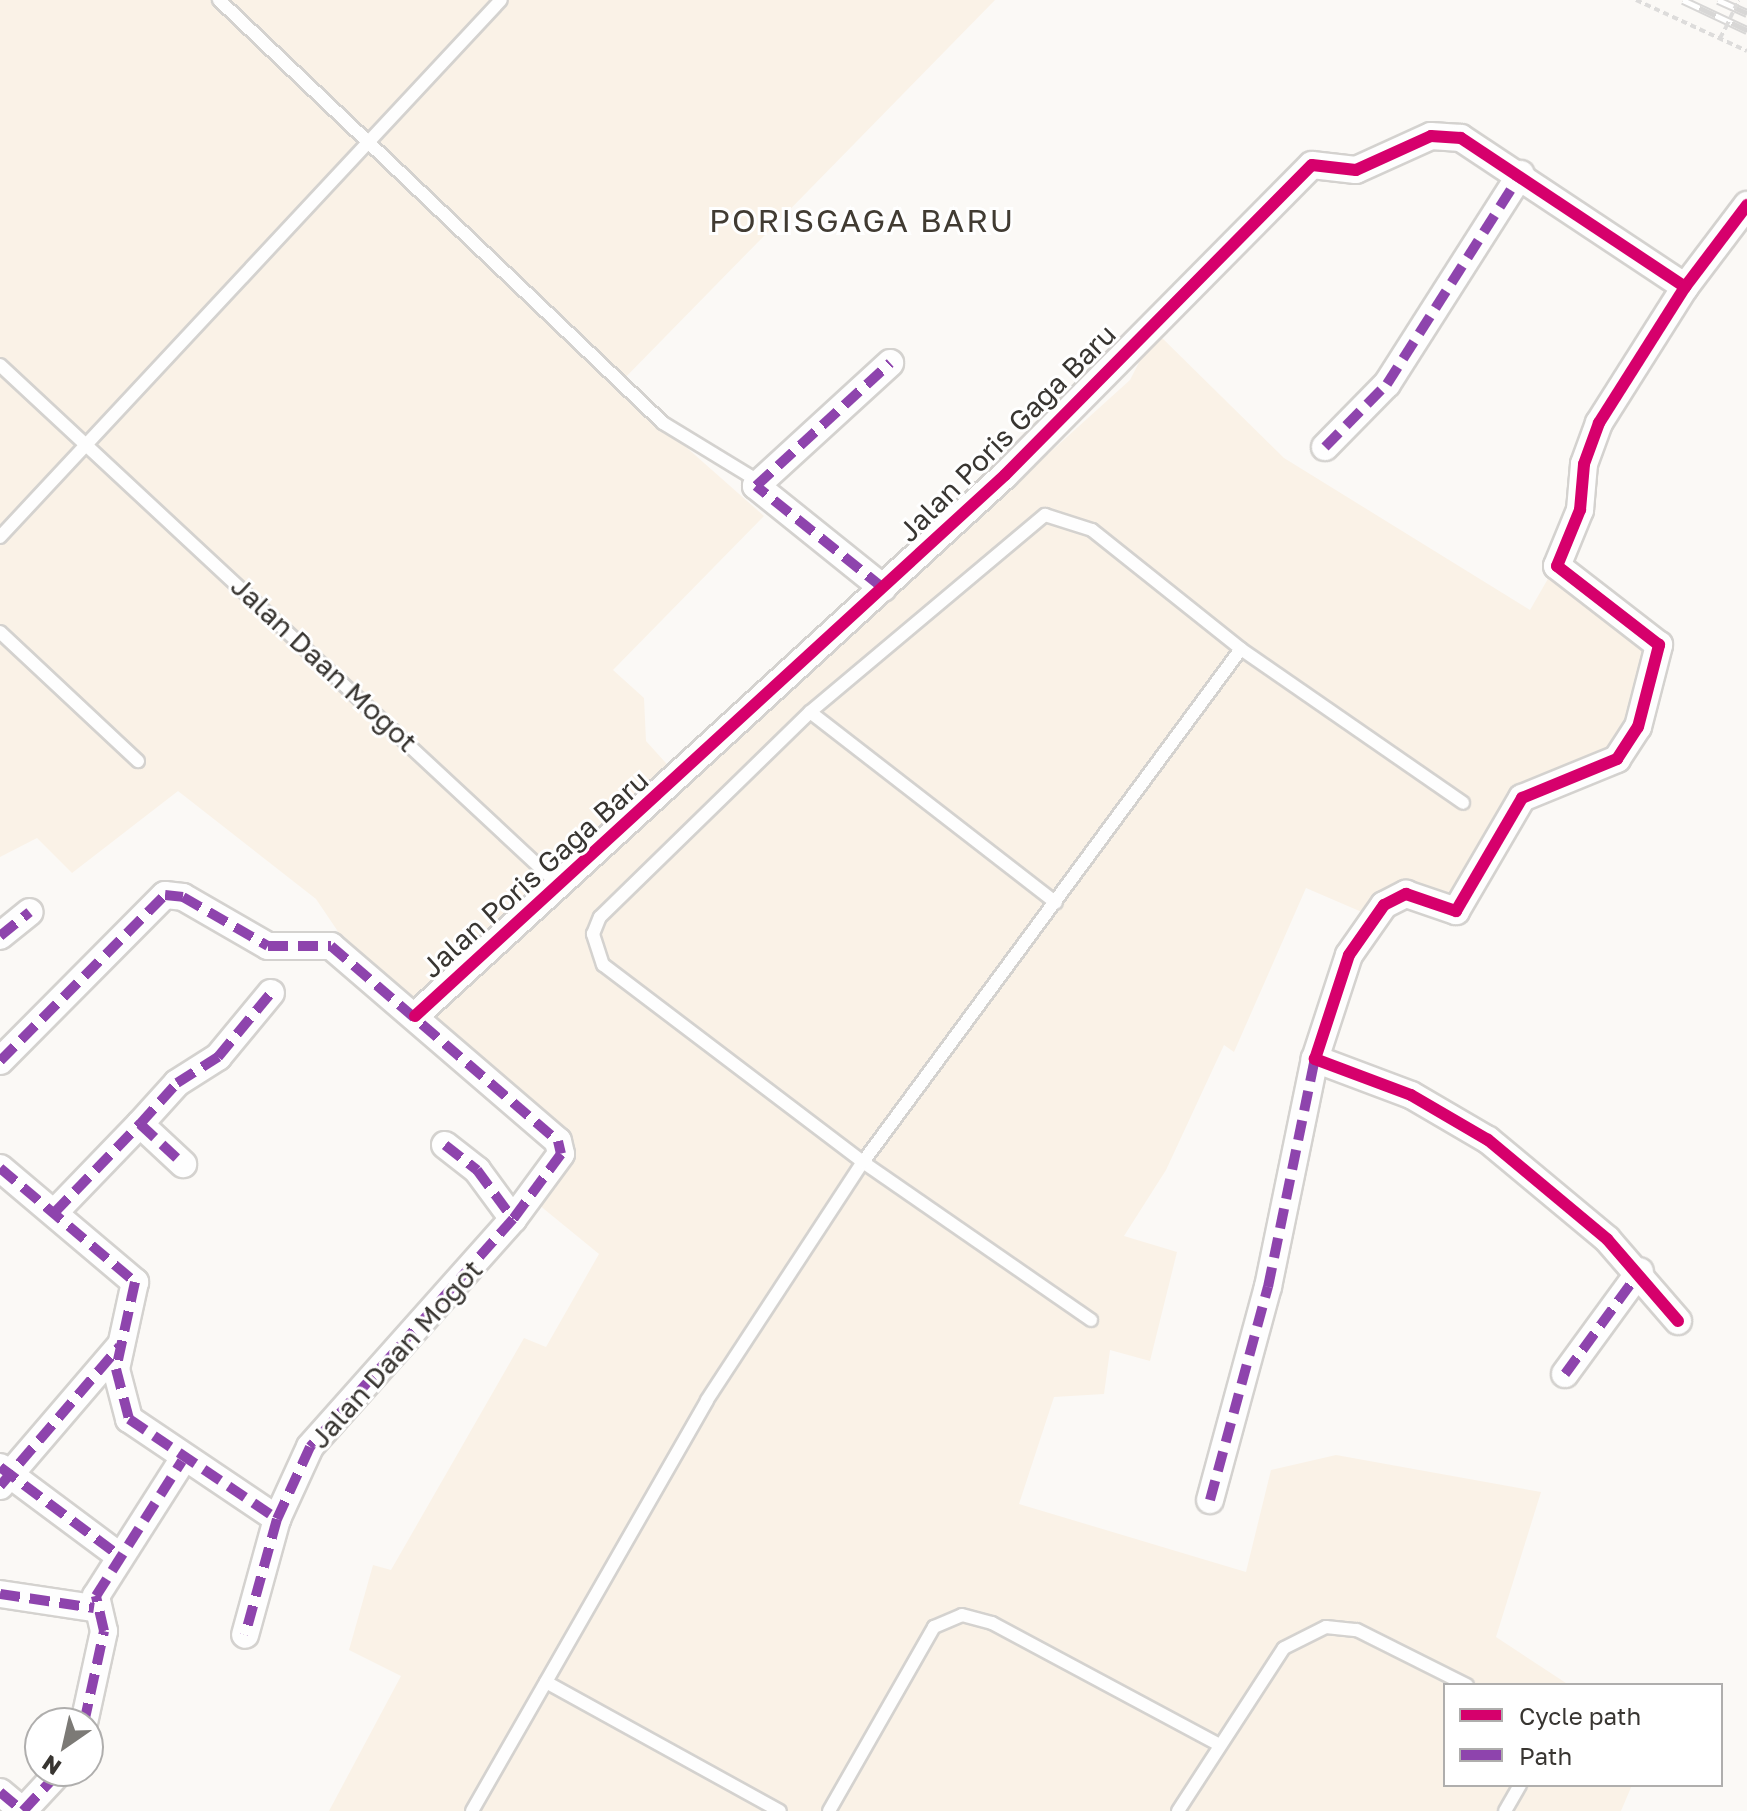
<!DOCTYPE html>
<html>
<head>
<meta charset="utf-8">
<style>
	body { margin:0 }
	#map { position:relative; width:1747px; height:1811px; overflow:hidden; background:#fbf9f6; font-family:"Golos Text",sans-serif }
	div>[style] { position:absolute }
	.built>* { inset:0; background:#faf2e7 }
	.path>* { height:4px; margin-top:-2px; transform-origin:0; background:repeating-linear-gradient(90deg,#dddcdb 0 6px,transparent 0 10px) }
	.roads { filter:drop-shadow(2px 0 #d4d2cf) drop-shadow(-2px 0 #d4d2cf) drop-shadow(0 2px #d4d2cf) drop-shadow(0 -2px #d4d2cf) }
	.service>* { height:12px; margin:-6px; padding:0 6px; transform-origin:6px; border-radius:6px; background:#fefefe }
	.minor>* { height:26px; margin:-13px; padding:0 13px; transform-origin:13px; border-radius:13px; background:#fefefe }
	.rail>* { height:9px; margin-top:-4.5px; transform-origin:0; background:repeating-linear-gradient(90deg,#fff 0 18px,#d8d7d6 0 36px); box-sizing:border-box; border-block:2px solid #d8d7d6 }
	.path-bridge>* { height:4px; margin-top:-2px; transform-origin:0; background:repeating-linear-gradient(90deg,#dddcdb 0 6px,transparent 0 10px) }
	.quiet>* { height:10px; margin-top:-5px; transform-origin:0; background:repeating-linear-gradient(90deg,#8e44ad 0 20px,transparent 0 30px) }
	.cycleway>* { height:12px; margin:-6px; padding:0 6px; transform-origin:6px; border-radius:6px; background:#d6006c }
	span { translate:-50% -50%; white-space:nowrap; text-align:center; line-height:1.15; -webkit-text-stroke:6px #fff; paint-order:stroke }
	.street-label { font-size:28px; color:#383531 }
	.quarter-label { font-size:32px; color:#413b32; letter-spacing:2px }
	.legend { position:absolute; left:1443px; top:1683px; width:280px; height:104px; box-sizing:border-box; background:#fff; border:2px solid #afaead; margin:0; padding:10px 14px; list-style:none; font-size:24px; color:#383531 }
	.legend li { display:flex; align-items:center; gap:16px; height:40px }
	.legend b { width:40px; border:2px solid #afaead }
	.north { position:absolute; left:24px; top:1707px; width:80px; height:80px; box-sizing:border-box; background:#fff; border:2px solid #afaead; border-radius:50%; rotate:214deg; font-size:22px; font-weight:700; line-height:32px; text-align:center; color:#383531 }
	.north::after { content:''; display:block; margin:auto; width:28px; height:36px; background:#7c7a76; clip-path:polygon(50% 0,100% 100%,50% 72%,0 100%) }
</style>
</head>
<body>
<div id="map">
	<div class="built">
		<div style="clip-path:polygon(0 0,995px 0,617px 386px,764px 516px,613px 670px,644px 698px,646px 741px,684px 783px,1130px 380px,1155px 331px,1284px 458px,1530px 610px,1553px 570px,1637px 630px,1671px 639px,1661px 698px,1630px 762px,1532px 795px,1471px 913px,1409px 889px,1378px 919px,1306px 888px,1234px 1052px,1224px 1045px,1166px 1170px,1124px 1236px,1177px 1252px,1150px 1361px,1110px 1350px,1104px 1394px,1054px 1397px,1019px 1504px,1246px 1572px,1271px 1470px,1336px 1455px,1541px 1492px,1496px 1637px,1569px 1685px,1445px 1685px,1445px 1785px,1632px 1785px,1621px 1811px,329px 1811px,401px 1676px,349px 1650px,373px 1565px,391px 1570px,524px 1338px,546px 1347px,599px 1254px,533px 1200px,571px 1155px,362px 967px,316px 899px,178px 791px,72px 873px,37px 838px,0 857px)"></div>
	</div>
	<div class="path">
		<div style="left:1636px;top:0;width:122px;rotate:24.7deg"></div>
		<div style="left:1738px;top:1px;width:1px;rotate:-45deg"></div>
		<div style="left:1720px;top:38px;width:13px;rotate:-61deg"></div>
	</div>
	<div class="roads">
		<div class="service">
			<div style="left:219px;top:0;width:613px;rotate:43.61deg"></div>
			<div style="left:663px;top:423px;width:111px;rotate:31.4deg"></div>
			<div style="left:0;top:365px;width:765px;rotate:42.93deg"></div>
			<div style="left:0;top:537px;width:734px;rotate:-46.99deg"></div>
			<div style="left:0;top:632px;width:189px;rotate:43.1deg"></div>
			<div style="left:810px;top:712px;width:311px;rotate:37.8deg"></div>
			<div style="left:1091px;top:1320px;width:277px;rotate:-145.3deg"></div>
			<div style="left:863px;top:1162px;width:326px;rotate:-142.8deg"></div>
			<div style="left:603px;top:965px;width:33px;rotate:-108deg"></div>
			<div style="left:593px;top:934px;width:18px;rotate:-68deg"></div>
			<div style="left:600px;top:917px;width:293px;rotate:-44.3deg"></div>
			<div style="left:810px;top:712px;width:307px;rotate:-40deg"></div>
			<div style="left:1045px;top:515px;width:49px;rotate:17.7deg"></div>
			<div style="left:1092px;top:530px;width:191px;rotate:38.6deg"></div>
			<div style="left:1241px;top:649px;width:270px;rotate:34.7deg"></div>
			<div style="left:546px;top:1682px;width:267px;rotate:28.9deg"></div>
			<div style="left:472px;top:1811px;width:473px;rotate:-60.2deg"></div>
			<div style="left:707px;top:1400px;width:285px;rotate:-56.8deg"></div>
			<div style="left:863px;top:1162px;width:637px;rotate:-53.62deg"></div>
			<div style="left:829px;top:1811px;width:212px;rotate:-60.3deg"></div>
			<div style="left:934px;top:1627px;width:30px;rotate:-23deg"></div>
			<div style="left:962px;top:1615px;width:31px;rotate:15deg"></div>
			<div style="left:992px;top:1623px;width:254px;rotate:28.2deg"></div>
			<div style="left:1178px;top:1811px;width:194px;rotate:-57deg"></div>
			<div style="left:1284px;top:1648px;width:47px;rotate:-26.6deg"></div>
			<div style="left:1326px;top:1627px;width:31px;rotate:6deg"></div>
			<div style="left:1357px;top:1630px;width:123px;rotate:26.6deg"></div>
			<div style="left:1505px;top:1811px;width:30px;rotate:-60deg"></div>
		</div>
		<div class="minor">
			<div style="left:1325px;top:447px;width:88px;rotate:-45.5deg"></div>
			<div style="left:1387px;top:384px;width:249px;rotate:-57.5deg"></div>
			<div style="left:883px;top:588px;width:163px;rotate:-141.2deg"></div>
			<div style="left:756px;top:486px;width:182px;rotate:-42.5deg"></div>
			<div style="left:0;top:936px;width:38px;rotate:-39deg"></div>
			<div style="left:415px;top:1016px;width:800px;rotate:-42.52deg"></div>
			<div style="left:1005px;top:475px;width:436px;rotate:-45.3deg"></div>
			<div style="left:1312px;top:165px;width:44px;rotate:6.5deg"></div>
			<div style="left:1356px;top:170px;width:82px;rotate:-24.4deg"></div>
			<div style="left:1431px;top:136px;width:30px;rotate:4deg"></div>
			<div style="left:1461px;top:138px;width:269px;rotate:33.6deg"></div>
			<div style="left:0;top:1061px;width:234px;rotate:-45.2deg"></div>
			<div style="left:165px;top:895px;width:18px;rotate:6deg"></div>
			<div style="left:183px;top:897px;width:98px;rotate:30deg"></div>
			<div style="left:268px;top:946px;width:63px"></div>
			<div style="left:331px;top:946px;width:299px;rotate:40.7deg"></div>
			<div style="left:558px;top:1141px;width:13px;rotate:77deg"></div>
			<div style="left:561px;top:1154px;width:81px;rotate:126.4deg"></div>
			<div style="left:513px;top:1219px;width:305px;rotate:131.7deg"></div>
			<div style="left:310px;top:1447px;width:79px;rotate:114.6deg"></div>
			<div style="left:277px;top:1519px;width:120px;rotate:105.4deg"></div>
			<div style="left:140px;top:1124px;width:55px;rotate:-47.9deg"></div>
			<div style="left:177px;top:1083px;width:49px;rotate:-32.4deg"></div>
			<div style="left:218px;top:1057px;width:83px;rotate:-50.4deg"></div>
			<div style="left:445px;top:1145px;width:41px;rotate:38deg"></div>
			<div style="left:477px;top:1170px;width:61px;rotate:53.7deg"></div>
			<div style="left:0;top:1168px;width:177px;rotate:40.2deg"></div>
			<div style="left:135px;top:1282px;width:89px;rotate:102.3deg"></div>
			<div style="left:116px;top:1369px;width:52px;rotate:75.4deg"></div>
			<div style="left:129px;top:1419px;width:179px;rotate:34deg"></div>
			<div style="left:54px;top:1213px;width:124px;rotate:-46deg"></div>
			<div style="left:140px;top:1124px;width:59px;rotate:42.9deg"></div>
			<div style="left:1678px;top:1321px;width:108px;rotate:-130.9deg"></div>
			<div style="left:1607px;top:1239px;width:155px;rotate:-140.2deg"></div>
			<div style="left:1488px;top:1140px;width:89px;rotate:-149.7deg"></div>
			<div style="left:1411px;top:1095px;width:103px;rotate:-159.4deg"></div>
			<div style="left:1315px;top:1059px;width:109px;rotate:-71.9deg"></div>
			<div style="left:1349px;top:955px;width:61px;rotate:-55deg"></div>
			<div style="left:1384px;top:905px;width:25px;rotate:-27deg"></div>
			<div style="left:1406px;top:894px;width:53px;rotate:18.8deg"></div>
			<div style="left:1456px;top:911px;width:131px;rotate:-59.7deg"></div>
			<div style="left:1522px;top:798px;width:103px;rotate:-22.3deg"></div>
			<div style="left:1617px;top:759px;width:38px;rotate:-57deg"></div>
			<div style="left:1638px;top:727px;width:85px;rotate:-75.6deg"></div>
			<div style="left:1659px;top:645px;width:129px;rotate:-142.2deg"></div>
			<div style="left:1557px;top:566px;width:61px;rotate:-67.7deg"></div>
			<div style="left:1580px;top:510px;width:46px;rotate:-85deg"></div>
			<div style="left:1584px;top:464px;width:44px;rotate:-69.9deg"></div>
			<div style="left:1599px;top:423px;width:161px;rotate:-57.7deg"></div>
			<div style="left:1685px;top:287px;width:103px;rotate:-52.9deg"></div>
			<div style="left:1565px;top:1374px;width:127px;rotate:-53.9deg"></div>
			<div style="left:0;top:1467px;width:147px;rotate:36.7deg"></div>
			<div style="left:0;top:1486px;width:184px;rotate:-49.4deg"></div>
			<div style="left:1210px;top:1500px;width:221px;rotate:-74.8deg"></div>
			<div style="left:1268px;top:1287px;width:233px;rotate:-78.4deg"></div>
			<div style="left:0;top:1594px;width:95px;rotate:8.5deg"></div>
			<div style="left:84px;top:1723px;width:94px;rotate:-77.7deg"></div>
			<div style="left:104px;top:1631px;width:36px;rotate:-103deg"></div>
			<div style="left:96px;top:1596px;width:160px;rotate:-57.5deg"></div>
			<div style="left:0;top:1792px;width:30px;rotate:40deg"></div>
			<div style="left:23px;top:1811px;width:54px;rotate:-47.2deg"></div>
		</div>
	</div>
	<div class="rail">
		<div style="left:1683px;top:0;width:71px;rotate:25.1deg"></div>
		<div style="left:1718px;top:0;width:32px;rotate:24deg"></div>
	</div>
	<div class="path-bridge">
		<div style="left:1726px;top:27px;width:29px;rotate:-65deg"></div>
	</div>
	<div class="quiet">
		<div style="left:1325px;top:447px;width:88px;rotate:-45.5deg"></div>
		<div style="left:1387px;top:384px;width:249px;rotate:-57.5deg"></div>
		<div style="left:883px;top:588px;width:163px;rotate:-141.2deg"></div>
		<div style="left:756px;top:486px;width:182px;rotate:-42.5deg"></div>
		<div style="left:0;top:936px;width:38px;rotate:-39deg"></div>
		<div style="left:0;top:1061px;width:234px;rotate:-45.2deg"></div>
		<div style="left:165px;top:895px;width:18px;rotate:6deg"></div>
		<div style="left:183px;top:897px;width:98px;rotate:30deg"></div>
		<div style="left:268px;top:946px;width:63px"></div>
		<div style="left:331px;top:946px;width:299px;rotate:40.7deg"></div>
		<div style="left:558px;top:1141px;width:13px;rotate:77deg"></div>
		<div style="left:561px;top:1154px;width:81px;rotate:126.4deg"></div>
		<div style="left:513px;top:1219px;width:305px;rotate:131.7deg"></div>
		<div style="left:310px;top:1447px;width:79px;rotate:114.6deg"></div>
		<div style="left:277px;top:1519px;width:120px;rotate:105.4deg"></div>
		<div style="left:140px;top:1124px;width:55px;rotate:-47.9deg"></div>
		<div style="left:177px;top:1083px;width:49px;rotate:-32.4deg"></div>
		<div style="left:218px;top:1057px;width:83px;rotate:-50.4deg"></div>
		<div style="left:445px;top:1145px;width:41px;rotate:38deg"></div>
		<div style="left:477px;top:1170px;width:61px;rotate:53.7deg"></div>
		<div style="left:0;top:1168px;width:177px;rotate:40.2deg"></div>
		<div style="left:135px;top:1282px;width:89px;rotate:102.3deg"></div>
		<div style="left:116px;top:1369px;width:52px;rotate:75.4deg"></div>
		<div style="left:129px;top:1419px;width:179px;rotate:34deg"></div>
		<div style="left:54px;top:1213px;width:124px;rotate:-46deg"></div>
		<div style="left:140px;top:1124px;width:59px;rotate:42.9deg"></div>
		<div style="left:1565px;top:1374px;width:127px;rotate:-53.9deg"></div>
		<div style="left:0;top:1467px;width:147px;rotate:36.7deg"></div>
		<div style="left:0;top:1486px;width:184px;rotate:-49.4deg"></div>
		<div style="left:1210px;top:1500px;width:221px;rotate:-74.8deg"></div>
		<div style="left:1268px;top:1287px;width:233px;rotate:-78.4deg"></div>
		<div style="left:0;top:1594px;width:95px;rotate:8.5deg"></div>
		<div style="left:84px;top:1723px;width:94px;rotate:-77.7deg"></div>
		<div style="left:104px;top:1631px;width:36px;rotate:-103deg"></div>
		<div style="left:96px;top:1596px;width:160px;rotate:-57.5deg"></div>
		<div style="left:0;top:1792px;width:30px;rotate:40deg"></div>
		<div style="left:23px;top:1811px;width:54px;rotate:-47.2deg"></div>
	</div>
	<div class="cycleway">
		<div style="left:415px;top:1016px;width:800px;rotate:-42.52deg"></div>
		<div style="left:1005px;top:475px;width:436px;rotate:-45.3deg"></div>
		<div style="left:1312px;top:165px;width:44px;rotate:6.5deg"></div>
		<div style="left:1356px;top:170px;width:82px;rotate:-24.4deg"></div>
		<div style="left:1431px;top:136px;width:30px;rotate:4deg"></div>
		<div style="left:1461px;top:138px;width:269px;rotate:33.6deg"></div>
		<div style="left:1678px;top:1321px;width:108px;rotate:-130.9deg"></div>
		<div style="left:1607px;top:1239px;width:155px;rotate:-140.2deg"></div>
		<div style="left:1488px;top:1140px;width:89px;rotate:-149.7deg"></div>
		<div style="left:1411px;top:1095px;width:103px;rotate:-159.4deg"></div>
		<div style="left:1315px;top:1059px;width:109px;rotate:-71.9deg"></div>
		<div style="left:1349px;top:955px;width:61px;rotate:-55deg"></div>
		<div style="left:1384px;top:905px;width:25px;rotate:-27deg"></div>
		<div style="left:1406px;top:894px;width:53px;rotate:18.8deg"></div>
		<div style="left:1456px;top:911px;width:131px;rotate:-59.7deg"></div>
		<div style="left:1522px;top:798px;width:103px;rotate:-22.3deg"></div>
		<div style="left:1617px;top:759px;width:38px;rotate:-57deg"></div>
		<div style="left:1638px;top:727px;width:85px;rotate:-75.6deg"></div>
		<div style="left:1659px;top:645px;width:129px;rotate:-142.2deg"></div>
		<div style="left:1557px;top:566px;width:61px;rotate:-67.7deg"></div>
		<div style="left:1580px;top:510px;width:46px;rotate:-85deg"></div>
		<div style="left:1584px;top:464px;width:44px;rotate:-69.9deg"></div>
		<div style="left:1599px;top:423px;width:161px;rotate:-57.7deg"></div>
		<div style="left:1685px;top:287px;width:103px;rotate:-52.9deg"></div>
	</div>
	<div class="street-label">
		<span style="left:1007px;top:433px;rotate:-45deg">Jalan Poris Gaga Baru</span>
		<span style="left:324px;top:664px;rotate:43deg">Jalan Daan Mogot</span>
		<span style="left:535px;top:874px;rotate:-42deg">Jalan Poris Gaga Baru</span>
		<span style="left:396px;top:1354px;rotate:-48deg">Jalan Daan Mogot</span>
	</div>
	<div class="quarter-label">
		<span style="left:862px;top:220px">PORISGAGA BARU</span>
	</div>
	<ul class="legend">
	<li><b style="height:10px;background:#d6006c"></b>Cycle path</li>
	<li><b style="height:10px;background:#8e44ad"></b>Path</li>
	</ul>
	<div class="north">N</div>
</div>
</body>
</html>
